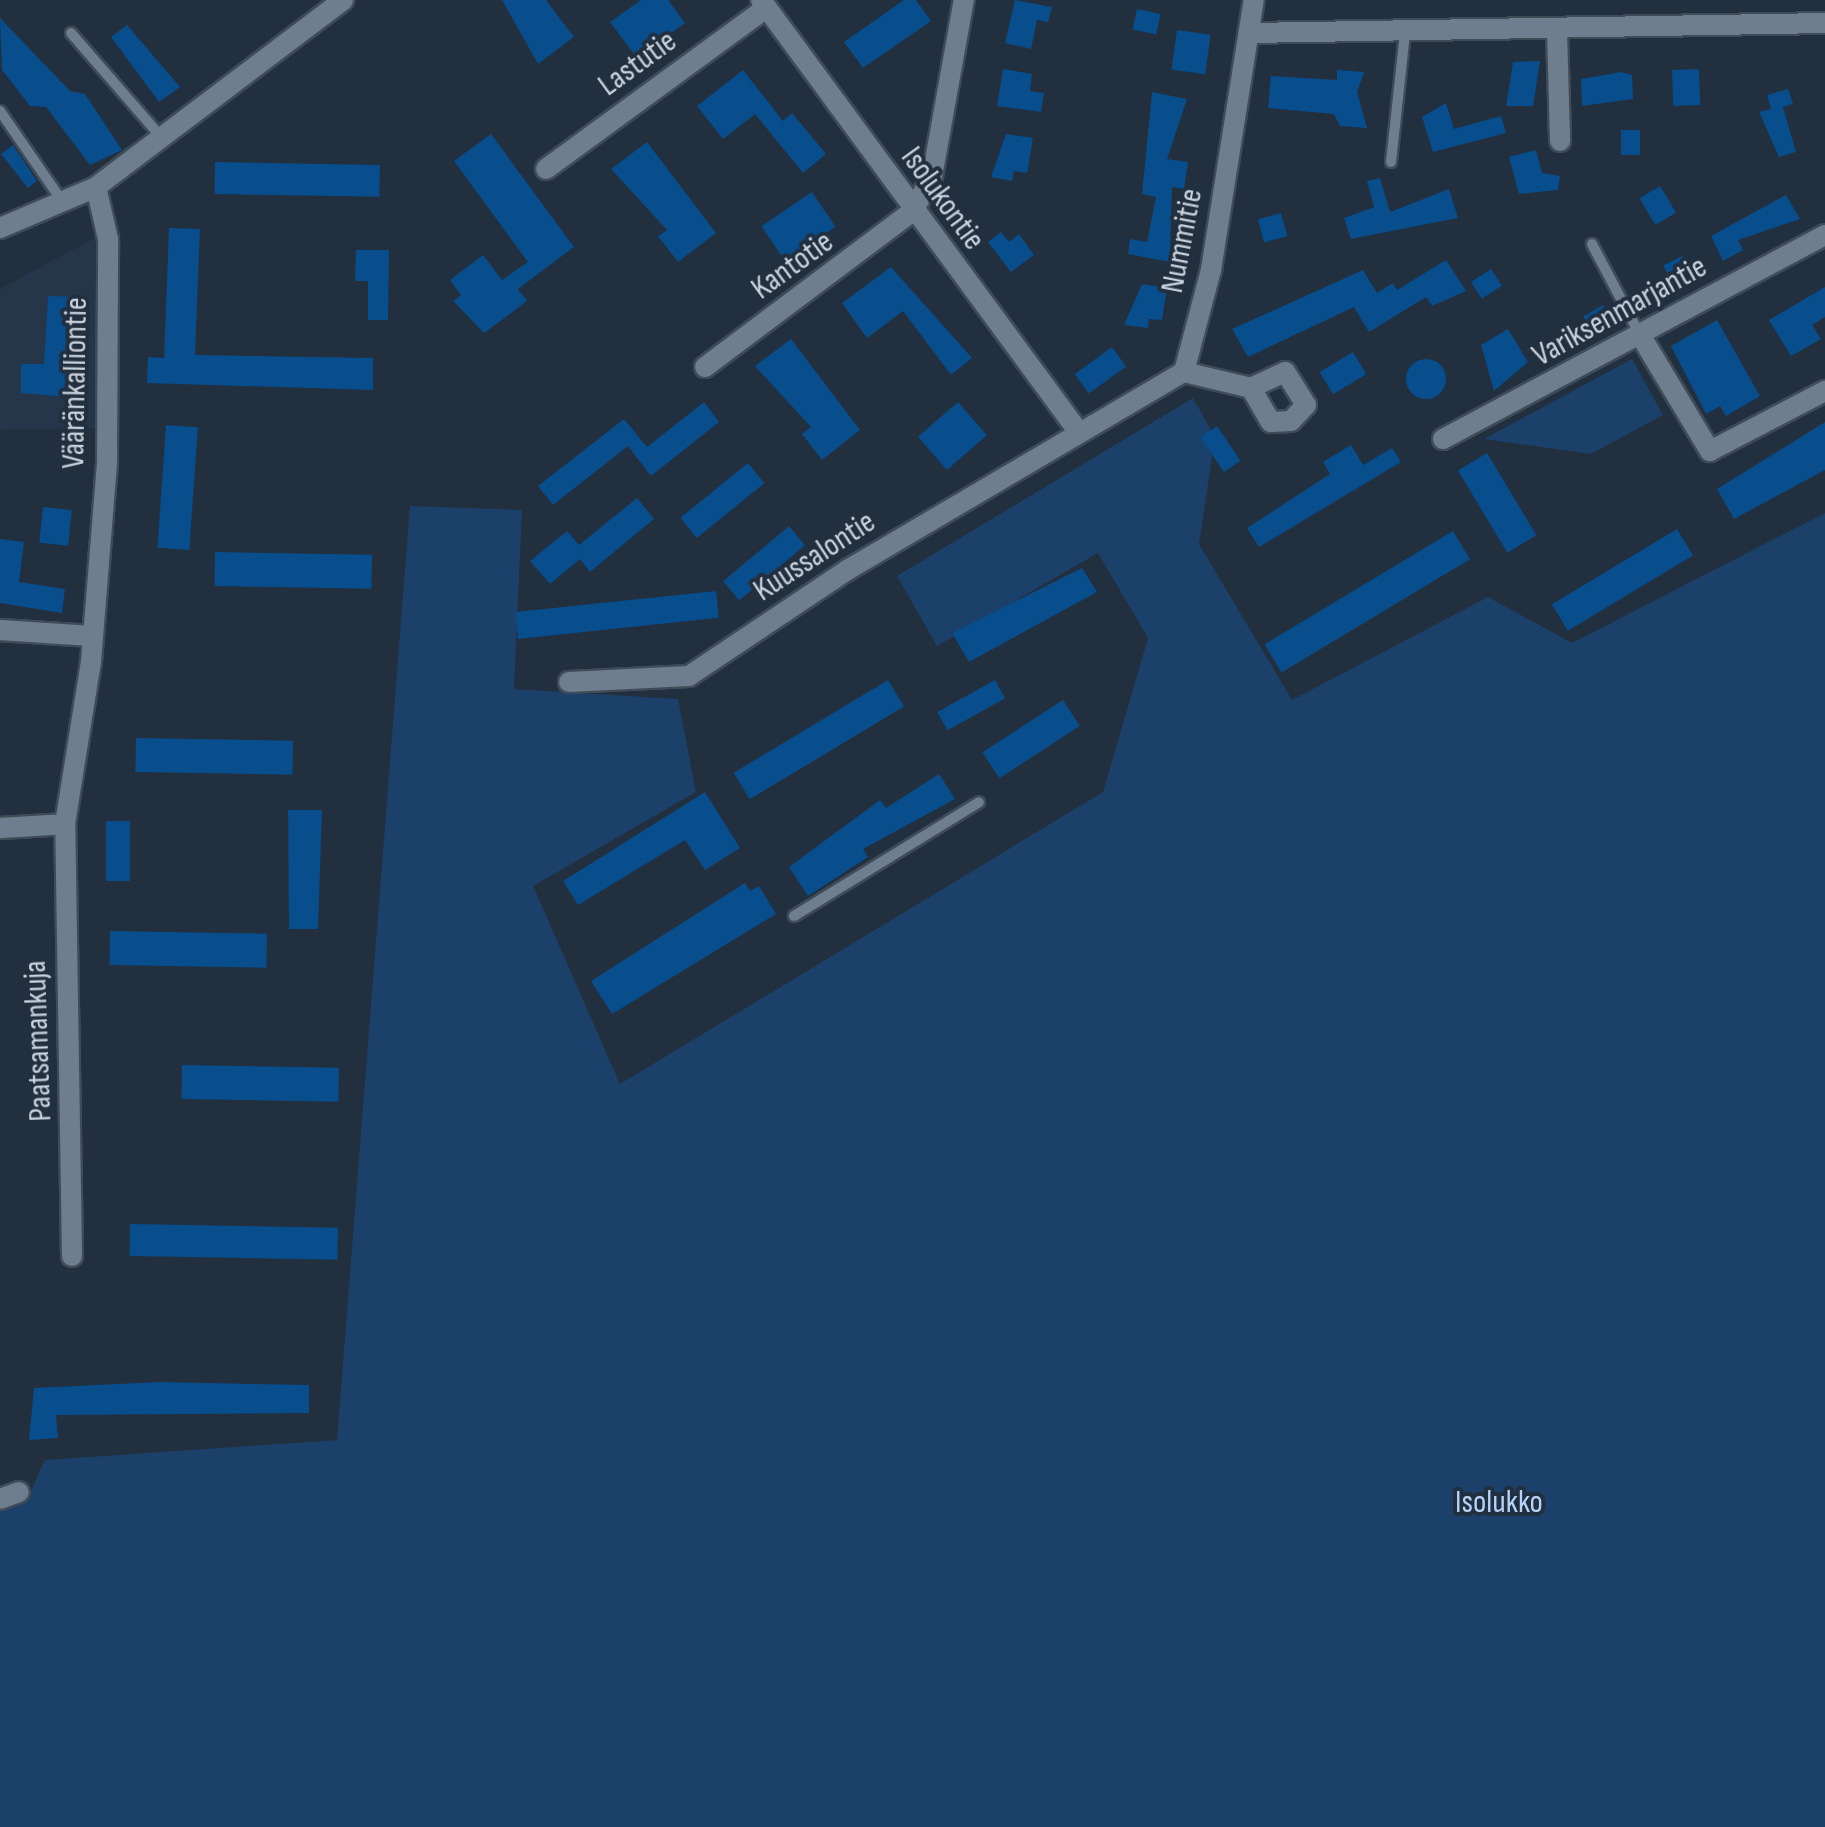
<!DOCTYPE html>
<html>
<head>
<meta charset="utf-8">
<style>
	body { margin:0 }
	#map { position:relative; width:1825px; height:1827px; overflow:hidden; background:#222f3e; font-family:"Sofia Sans Condensed",sans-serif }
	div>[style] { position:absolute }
	.built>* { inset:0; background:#25364b }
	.green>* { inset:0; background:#1b4069 }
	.building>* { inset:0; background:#084d8c; transform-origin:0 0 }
	.round { border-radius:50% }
	.roads { filter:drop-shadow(2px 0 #404b58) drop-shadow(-2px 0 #404b58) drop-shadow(0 2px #404b58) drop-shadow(0 -2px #404b58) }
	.lane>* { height:10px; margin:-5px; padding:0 5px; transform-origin:5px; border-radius:5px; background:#6f7e8f }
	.street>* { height:20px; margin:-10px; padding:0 10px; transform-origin:10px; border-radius:10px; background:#6f7e8f }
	span { translate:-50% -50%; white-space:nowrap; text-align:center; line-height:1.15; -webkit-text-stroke:8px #222f3e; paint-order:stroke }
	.street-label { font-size:32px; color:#cad2dc }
	.park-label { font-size:32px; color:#b6d5fa }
</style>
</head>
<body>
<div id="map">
	<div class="built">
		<div style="clip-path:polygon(96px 237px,99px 428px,0 430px,0 289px)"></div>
	</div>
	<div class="green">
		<div style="clip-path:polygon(1632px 359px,1663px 415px,1591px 454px,1484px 439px)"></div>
		<div style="clip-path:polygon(1193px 398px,1215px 437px,1199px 544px,1292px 700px,1488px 597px,1572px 643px,1825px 513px,1825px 1827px,0 1827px,0 1510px,27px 1499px,45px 1460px,337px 1440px,410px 506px,522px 510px,514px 689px,678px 699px,696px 792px,533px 886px,620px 1084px,1103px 792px,1148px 638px,1098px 553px,937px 646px,897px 576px)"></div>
	</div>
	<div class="building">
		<div style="clip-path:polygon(502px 0,546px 0,574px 37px,538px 64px)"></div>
		<div style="clip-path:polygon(641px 0,668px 0,685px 23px,637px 58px,610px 22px)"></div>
		<div style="clip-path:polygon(904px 0,916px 0,931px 21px,863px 68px,844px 42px)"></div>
		<div style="clip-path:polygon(1015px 0,1052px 7px,1048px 22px,1037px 20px,1031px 49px,1005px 43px)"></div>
		<div style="left:1137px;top:9px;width:24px;height:21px;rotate:12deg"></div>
		<div style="clip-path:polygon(0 18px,70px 91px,85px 94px,122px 150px,90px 165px,46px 107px,30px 106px,2px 70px)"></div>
		<div style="clip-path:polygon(127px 25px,180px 87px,159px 102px,111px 37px)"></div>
		<div style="left:1177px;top:30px;width:34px;height:40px;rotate:8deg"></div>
		<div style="clip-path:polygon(1540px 61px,1533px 106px,1506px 106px,1513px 62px)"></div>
		<div style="clip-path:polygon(1003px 69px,1032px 74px,1030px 91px,1044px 93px,1041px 112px,997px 106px)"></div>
		<div style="left:1699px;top:69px;width:36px;height:27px;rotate:88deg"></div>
		<div style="clip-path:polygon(743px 70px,783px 121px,792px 113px,826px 154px,803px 173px,755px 114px,723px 139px,697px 106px)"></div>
		<div style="clip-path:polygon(1337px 70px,1364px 72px,1357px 92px,1367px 128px,1340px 126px,1334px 114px,1268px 108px,1271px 76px,1337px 80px)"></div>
		<div style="clip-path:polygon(1621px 72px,1632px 75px,1633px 99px,1582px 106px,1581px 79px)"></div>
		<div style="clip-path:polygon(1788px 89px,1793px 104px,1783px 107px,1796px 152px,1779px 157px,1759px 112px,1771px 109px,1767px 95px)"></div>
		<div style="clip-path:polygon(1152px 92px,1187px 99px,1167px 159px,1188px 162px,1184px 189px,1172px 187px,1170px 262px,1128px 254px,1130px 239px,1147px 242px,1156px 197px,1142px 194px)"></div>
		<div style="clip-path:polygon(1446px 103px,1454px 129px,1501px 116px,1506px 133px,1433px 152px,1422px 117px)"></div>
		<div style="left:1621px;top:130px;width:19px;height:25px"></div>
		<div style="clip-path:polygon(491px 134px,574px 247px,518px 289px,527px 301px,484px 333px,453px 301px,461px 295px,450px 280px,483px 255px,502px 280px,528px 262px,454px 161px)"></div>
		<div style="clip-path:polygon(1006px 134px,1033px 138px,1027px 173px,1014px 171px,1012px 181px,991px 177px)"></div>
		<div style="clip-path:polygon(647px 142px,716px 233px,678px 262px,658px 236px,667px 230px,611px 169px)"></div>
		<div style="clip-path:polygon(13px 145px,37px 181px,28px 188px,1px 154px)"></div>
		<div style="clip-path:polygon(1536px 150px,1542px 173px,1560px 176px,1558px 190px,1519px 194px,1509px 157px)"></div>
		<div style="left:215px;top:162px;width:165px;height:32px;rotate:1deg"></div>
		<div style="clip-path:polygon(1380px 178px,1390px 212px,1449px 189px,1458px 218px,1351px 239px,1344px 218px,1374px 207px,1367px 181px)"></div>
		<div style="left:1660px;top:186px;width:31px;height:24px;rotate:59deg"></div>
		<div style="left:812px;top:192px;width:42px;height:61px;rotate:56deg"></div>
		<div style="clip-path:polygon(1786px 195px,1800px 219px,1738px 240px,1743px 250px,1723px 261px,1711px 236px)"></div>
		<div style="left:1281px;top:213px;width:24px;height:24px;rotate:75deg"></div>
		<div style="clip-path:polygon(169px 228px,200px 229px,195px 355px,373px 358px,373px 390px,147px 383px,148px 357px,164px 358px)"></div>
		<div style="clip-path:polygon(1001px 232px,1009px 242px,1019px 234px,1034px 255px,1011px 272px,988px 242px)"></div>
		<div style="clip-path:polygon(356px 250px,389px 250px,388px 320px,368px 320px,368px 281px,355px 281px)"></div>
		<div style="left:1682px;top:256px;width:25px;height:21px;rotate:63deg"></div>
		<div style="clip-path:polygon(1446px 260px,1466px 291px,1432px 306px,1426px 297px,1369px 332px,1354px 307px,1248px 357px,1232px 329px,1363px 270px,1377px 293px,1393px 283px,1397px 290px)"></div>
		<div style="clip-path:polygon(891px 267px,972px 358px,951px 375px,903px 311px,867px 338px,842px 303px)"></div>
		<div style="left:1491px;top:269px;width:20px;height:24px;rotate:57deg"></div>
		<div style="clip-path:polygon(1142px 284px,1167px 288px,1162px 320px,1149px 319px,1148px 328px,1124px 325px)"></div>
		<div style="clip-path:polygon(1825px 287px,1825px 317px,1812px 325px,1821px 339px,1791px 356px,1769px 320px)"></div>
		<div style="clip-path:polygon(48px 296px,80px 297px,79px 398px,21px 393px,21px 364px,44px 364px)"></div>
		<div style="left:1603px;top:305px;width:20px;height:23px;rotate:60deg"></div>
		<div style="clip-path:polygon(1717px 320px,1760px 396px,1726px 416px,1720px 406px,1706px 414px,1671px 346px)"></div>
		<div style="clip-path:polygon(1508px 329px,1528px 362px,1494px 391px,1481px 345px)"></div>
		<div style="clip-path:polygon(791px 339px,860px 430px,822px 460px,802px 434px,811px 427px,755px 366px)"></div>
		<div style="left:1112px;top:347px;width:24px;height:46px;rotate:54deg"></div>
		<div style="left:1353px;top:352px;width:26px;height:39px;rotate:59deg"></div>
		<div class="round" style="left:1406px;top:359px;width:40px;height:40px"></div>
		<div style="clip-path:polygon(704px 402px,719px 422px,651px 476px,628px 446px,553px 505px,538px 486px,624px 419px,647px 447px)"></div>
		<div style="left:958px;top:402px;width:44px;height:53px;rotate:49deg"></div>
		<div style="clip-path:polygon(1825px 422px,1825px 470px,1734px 519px,1717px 489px)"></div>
		<div style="left:166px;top:425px;width:32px;height:123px;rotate:4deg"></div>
		<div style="left:1217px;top:426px;width:42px;height:20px;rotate:56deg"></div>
		<div style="clip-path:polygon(1351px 445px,1363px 465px,1392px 448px,1401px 462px,1259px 547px,1247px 528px,1330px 474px,1323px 462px)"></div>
		<div style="left:1487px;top:453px;width:96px;height:34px;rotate:59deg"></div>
		<div style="left:748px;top:463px;width:26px;height:87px;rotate:51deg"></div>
		<div style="clip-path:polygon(637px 498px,654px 519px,590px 572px,580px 559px,550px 584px,530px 561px,567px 531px,579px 545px)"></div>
		<div style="left:43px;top:507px;width:29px;height:36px;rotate:6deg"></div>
		<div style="left:789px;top:526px;width:25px;height:86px;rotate:50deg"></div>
		<div style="left:1677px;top:529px;width:31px;height:146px;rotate:59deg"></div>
		<div style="left:1453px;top:531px;width:33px;height:220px;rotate:59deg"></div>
		<div style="clip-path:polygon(0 539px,24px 542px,19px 582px,65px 589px,62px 613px,0 603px)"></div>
		<div style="left:215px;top:552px;width:157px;height:34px;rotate:1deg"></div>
		<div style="clip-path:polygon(1082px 568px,1097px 592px,969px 662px,952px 633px)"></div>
		<div style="left:716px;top:591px;width:27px;height:202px;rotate:84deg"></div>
		<div style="left:888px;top:680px;width:31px;height:180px;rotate:59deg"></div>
		<div style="left:995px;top:680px;width:21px;height:66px;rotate:61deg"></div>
		<div style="left:1063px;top:700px;width:31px;height:96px;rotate:57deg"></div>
		<div style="left:136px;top:738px;width:157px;height:34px;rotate:1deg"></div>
		<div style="clip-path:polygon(939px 774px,955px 799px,863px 849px,868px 857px,808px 896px,789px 867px,880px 800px,886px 808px)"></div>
		<div style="clip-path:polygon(705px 792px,740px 848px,705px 870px,685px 840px,578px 905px,563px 881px)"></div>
		<div style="clip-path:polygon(288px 810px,322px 810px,318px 929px,289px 929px)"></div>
		<div style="left:106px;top:821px;width:24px;height:60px"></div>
		<div style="clip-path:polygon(745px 883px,750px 891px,759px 886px,776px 914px,612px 1014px,591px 981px)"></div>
		<div style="left:110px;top:931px;width:157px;height:34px;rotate:1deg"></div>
		<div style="left:182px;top:1065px;width:157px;height:34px;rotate:1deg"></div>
		<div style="left:130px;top:1224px;width:208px;height:32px;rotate:1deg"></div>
		<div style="clip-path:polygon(160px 1382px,309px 1385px,309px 1413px,56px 1415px,58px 1438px,29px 1440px,34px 1388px)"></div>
	</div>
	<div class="roads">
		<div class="lane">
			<div style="left:71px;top:33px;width:138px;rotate:49.1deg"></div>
			<div style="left:0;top:111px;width:109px;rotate:55.4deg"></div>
			<div style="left:1391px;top:162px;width:130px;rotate:-83.8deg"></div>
			<div style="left:1592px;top:244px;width:101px;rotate:62.2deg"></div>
			<div style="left:794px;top:916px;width:217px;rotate:-31.6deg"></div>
		</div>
		<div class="street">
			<div style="left:761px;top:0;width:535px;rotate:53.67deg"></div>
			<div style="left:1557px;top:31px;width:110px;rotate:88.4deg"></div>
			<div style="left:1249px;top:33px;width:576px;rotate:-0.99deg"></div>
			<div style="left:546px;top:169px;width:273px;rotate:-36.2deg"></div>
			<div style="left:0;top:228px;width:104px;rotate:-23.1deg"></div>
			<div style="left:1639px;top:333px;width:138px;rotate:59deg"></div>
			<div style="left:1710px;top:451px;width:130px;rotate:-27.6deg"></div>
			<div style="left:705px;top:367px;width:260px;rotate:-36.9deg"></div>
			<div style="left:913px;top:211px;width:39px;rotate:-61deg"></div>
			<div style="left:932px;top:177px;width:180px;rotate:-79.8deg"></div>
			<div style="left:1184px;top:372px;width:69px;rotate:13.4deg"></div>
			<div style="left:1251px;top:388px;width:39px;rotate:60deg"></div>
			<div style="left:1271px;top:422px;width:20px;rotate:-3deg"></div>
			<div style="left:1291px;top:421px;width:22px;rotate:-47deg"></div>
			<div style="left:1306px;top:405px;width:39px;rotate:-122deg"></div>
			<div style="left:1285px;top:372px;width:38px;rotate:155deg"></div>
			<div style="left:1443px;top:439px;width:433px;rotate:-28.1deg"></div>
			<div style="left:0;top:630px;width:93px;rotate:3.7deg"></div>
			<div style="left:569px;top:682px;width:120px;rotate:-2.9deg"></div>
			<div style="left:689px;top:676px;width:192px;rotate:-33.8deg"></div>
			<div style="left:849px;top:569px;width:389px;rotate:-30.5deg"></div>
			<div style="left:1184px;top:372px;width:106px;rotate:-75.2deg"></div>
			<div style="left:1211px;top:270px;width:273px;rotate:-81deg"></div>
			<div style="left:0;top:828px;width:65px;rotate:-3.5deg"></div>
			<div style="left:72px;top:1256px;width:432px;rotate:-90.9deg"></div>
			<div style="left:65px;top:824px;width:164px;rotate:-80.9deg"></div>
			<div style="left:91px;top:662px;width:202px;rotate:-85.4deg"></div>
			<div style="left:107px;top:461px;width:222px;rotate:-89.7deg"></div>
			<div style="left:108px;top:239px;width:53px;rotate:-103deg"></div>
			<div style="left:96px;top:187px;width:310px;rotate:-37.1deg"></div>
			<div style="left:0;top:1499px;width:20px;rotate:-20deg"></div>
		</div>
	</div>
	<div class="street-label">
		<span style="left:638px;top:64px;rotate:-36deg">Lastutie</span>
		<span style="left:942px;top:199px;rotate:54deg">Isolukontie</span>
		<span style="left:1183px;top:241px;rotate:-79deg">Nummitie</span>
		<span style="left:793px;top:266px;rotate:-36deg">Kantotie</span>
		<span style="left:1620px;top:312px;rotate:-29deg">Variksenmarjantie</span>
		<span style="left:76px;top:383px;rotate:-89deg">Vääränkalliontie</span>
		<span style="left:815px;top:557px;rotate:-33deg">Kuussalontie</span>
		<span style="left:39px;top:1041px;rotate:-92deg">Paatsamankuja</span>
	</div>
	<div class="park-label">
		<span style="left:1499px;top:1503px">Isolukko</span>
	</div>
</div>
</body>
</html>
